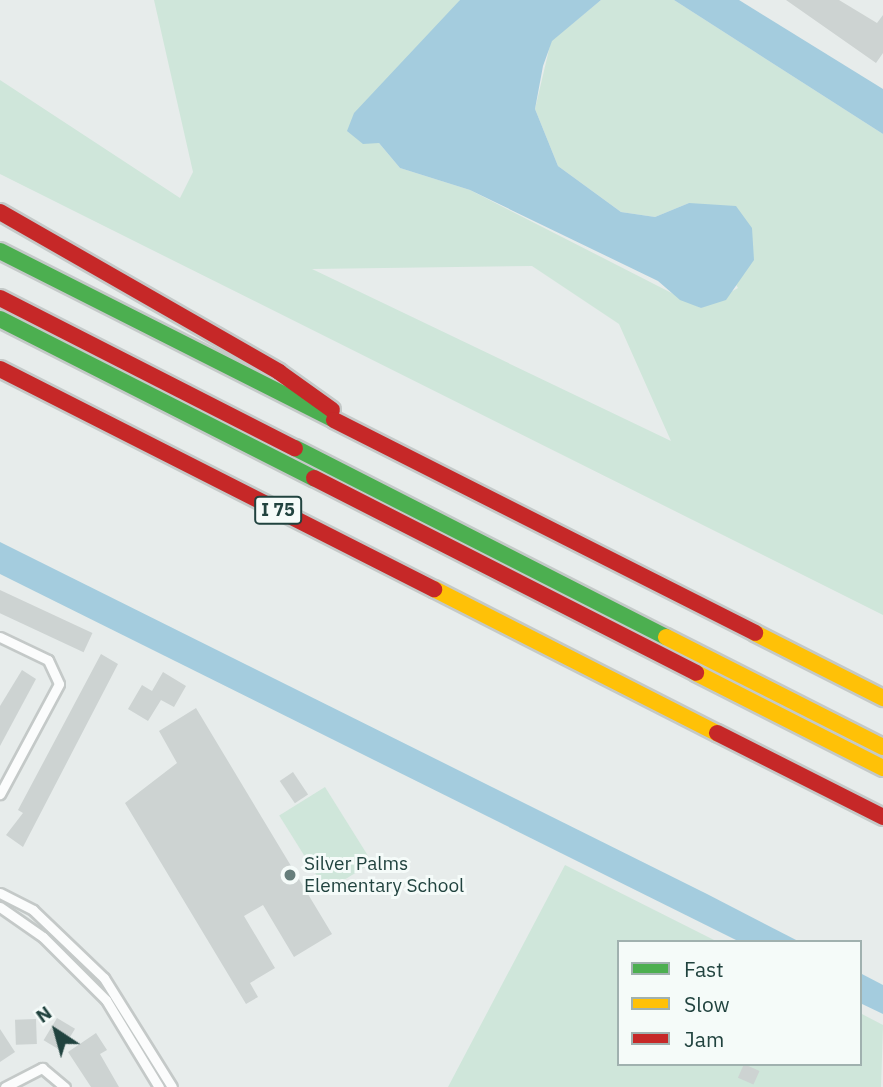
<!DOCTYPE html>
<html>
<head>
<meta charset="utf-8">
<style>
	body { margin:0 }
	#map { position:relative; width:883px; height:1087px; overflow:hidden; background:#e7eceb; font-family:"IBM Plex Sans",sans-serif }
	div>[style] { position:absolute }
	.green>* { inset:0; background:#cfe6da; transform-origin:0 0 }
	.water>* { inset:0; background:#a4ccde }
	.building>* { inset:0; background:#cdd3d2; transform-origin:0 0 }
	.roads { filter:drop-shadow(2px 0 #c4c9c8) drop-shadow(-2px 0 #c4c9c8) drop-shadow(0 2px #c4c9c8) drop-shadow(0 -2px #c4c9c8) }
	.street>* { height:9px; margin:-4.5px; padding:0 4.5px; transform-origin:4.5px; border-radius:4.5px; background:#fbfcfc }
	.fast>* { height:16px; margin:-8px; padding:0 8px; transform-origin:8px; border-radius:8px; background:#4caf50 }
	.slow>* { height:16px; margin:-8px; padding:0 8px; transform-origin:8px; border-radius:8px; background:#ffc107 }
	.jam>* { height:16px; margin:-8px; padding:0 8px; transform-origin:8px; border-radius:8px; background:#c62828 }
	.dots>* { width:19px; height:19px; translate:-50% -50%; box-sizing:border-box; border:4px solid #f5fbf9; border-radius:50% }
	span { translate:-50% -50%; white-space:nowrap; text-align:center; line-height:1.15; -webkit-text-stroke:6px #f5fbf9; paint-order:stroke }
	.shield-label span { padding:2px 5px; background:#f5fbf9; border:2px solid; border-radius:5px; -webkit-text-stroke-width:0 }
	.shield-label { font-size:18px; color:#21433f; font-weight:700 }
	.poi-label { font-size:19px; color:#21433f }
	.left { translate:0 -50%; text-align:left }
	.legend { position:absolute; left:617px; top:940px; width:245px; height:126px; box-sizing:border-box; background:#f5fbf9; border:2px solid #a0b1af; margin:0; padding:9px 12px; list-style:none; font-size:21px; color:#21433f }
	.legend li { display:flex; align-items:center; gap:14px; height:35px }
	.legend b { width:35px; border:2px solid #a0b1af }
	.north { position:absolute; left:21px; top:996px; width:70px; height:70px; -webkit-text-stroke:5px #f5fbf9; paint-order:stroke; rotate:324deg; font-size:19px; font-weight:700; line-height:28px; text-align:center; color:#21433f }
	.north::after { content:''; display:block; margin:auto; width:24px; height:32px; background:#21433f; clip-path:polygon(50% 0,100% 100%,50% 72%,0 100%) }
</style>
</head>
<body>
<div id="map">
	<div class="green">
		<div style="clip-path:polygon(evenodd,154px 0,460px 0,379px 143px,400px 168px,470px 190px,701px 308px,738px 288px,689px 203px,655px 217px,621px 212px,558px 166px,535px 109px,551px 41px,601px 0,674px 0,883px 134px,883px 615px,0 174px,0 80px,180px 198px,193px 172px,154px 0,532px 266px,619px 324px,671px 441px,312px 269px,532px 266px)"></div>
		<div style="left:325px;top:787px;width:89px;height:54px;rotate:58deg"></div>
		<div style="clip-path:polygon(565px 865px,718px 942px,619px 942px,619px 1064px,860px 1064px,860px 1013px,883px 1025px,881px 1087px,448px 1087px)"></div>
	</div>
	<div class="water">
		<div style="clip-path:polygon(460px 0,601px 0,552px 41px,543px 66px,535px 109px,558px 166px,621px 212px,655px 217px,689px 203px,736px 206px,752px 228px,754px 260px,726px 300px,701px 308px,680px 300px,658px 281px,470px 190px,400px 168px,379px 143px,363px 144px,347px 131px,354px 113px)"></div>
		<div style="clip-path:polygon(674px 0,739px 0,883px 89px,883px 134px)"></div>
		<div style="clip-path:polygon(0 542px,707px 894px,800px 942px,740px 942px,0 574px)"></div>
		<div style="clip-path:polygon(860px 973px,883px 985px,883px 1014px,860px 1003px)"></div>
	</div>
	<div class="building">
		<div style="clip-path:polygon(786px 0,839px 0,877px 23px,883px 15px,883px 53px,876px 63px)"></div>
		<div style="left:0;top:590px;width:102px;height:21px;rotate:25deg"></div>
		<div style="clip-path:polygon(101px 654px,118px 664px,23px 847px,6px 835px,23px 813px,18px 810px)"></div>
		<div style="clip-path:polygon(22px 670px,36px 679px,0 746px,0 706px)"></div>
		<div style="clip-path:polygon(163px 672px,186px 686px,174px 707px,161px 700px,148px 721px,128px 709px,142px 685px,152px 691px)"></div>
		<div style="clip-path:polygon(196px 708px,332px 934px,294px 957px,263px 905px,244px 916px,275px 968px,250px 983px,258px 997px,246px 1004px,125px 803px,177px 763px,159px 731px)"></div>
		<div style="left:293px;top:772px;width:27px;height:16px;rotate:56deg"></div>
		<div style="left:57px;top:1018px;width:21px;height:26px;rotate:31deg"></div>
		<div style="left:36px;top:1019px;width:25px;height:21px;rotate:88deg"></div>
		<div style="clip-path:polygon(0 1029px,15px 1052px,0 1062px)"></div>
		<div style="clip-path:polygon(96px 1033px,107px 1050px,100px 1054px,119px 1087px,91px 1087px,68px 1052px)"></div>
		<div style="left:744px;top:1064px;width:17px;height:15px;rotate:24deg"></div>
	</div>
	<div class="roads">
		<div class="street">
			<div style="left:0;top:637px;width:53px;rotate:25.6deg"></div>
			<div style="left:48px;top:660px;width:26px;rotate:65deg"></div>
			<div style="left:59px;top:684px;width:125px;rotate:118.2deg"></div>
			<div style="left:0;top:893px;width:37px;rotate:27deg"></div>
			<div style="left:33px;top:910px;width:98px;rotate:43.8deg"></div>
			<div style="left:104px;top:978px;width:128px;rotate:58deg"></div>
			<div style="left:0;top:907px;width:52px;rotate:34.9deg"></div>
			<div style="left:43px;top:937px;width:89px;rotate:45deg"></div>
			<div style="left:106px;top:1000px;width:102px;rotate:58.7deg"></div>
			<div style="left:5px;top:1087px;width:42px;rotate:-27.2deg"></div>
			<div style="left:42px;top:1068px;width:30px;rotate:40deg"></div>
		</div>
		<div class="fast">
			<div style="left:0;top:251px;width:374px;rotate:26.8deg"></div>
			<div style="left:0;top:319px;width:352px;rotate:26.9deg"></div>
			<div style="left:295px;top:448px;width:416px;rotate:27deg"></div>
		</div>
		<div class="slow">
			<div style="left:434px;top:589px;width:318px;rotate:27deg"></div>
			<div style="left:755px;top:633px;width:144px;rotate:26.9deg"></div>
			<div style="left:666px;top:637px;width:243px;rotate:26.9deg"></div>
			<div style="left:696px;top:673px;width:210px;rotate:26.9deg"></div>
		</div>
		<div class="jam">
			<div style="left:0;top:212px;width:322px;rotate:29.8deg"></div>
			<div style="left:279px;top:372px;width:65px;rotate:35.6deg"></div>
			<div style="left:0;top:298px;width:331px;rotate:27deg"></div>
			<div style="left:0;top:369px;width:487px;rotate:26.9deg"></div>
			<div style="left:334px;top:420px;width:472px;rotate:26.8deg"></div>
			<div style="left:314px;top:478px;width:429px;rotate:27deg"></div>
			<div style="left:717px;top:733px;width:186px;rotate:26.8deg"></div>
		</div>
	</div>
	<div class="dots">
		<div style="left:290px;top:875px;background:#667e7b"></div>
	</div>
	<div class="shield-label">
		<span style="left:278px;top:510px">I 75</span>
	</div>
	<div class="poi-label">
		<span class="left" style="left:304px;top:875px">Silver Palms<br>Elementary School</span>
	</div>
	<ul class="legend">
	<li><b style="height:9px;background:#4caf50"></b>Fast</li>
	<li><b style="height:9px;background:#ffc107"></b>Slow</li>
	<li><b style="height:9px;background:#c62828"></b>Jam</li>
	</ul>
	<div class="north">N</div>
</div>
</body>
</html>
